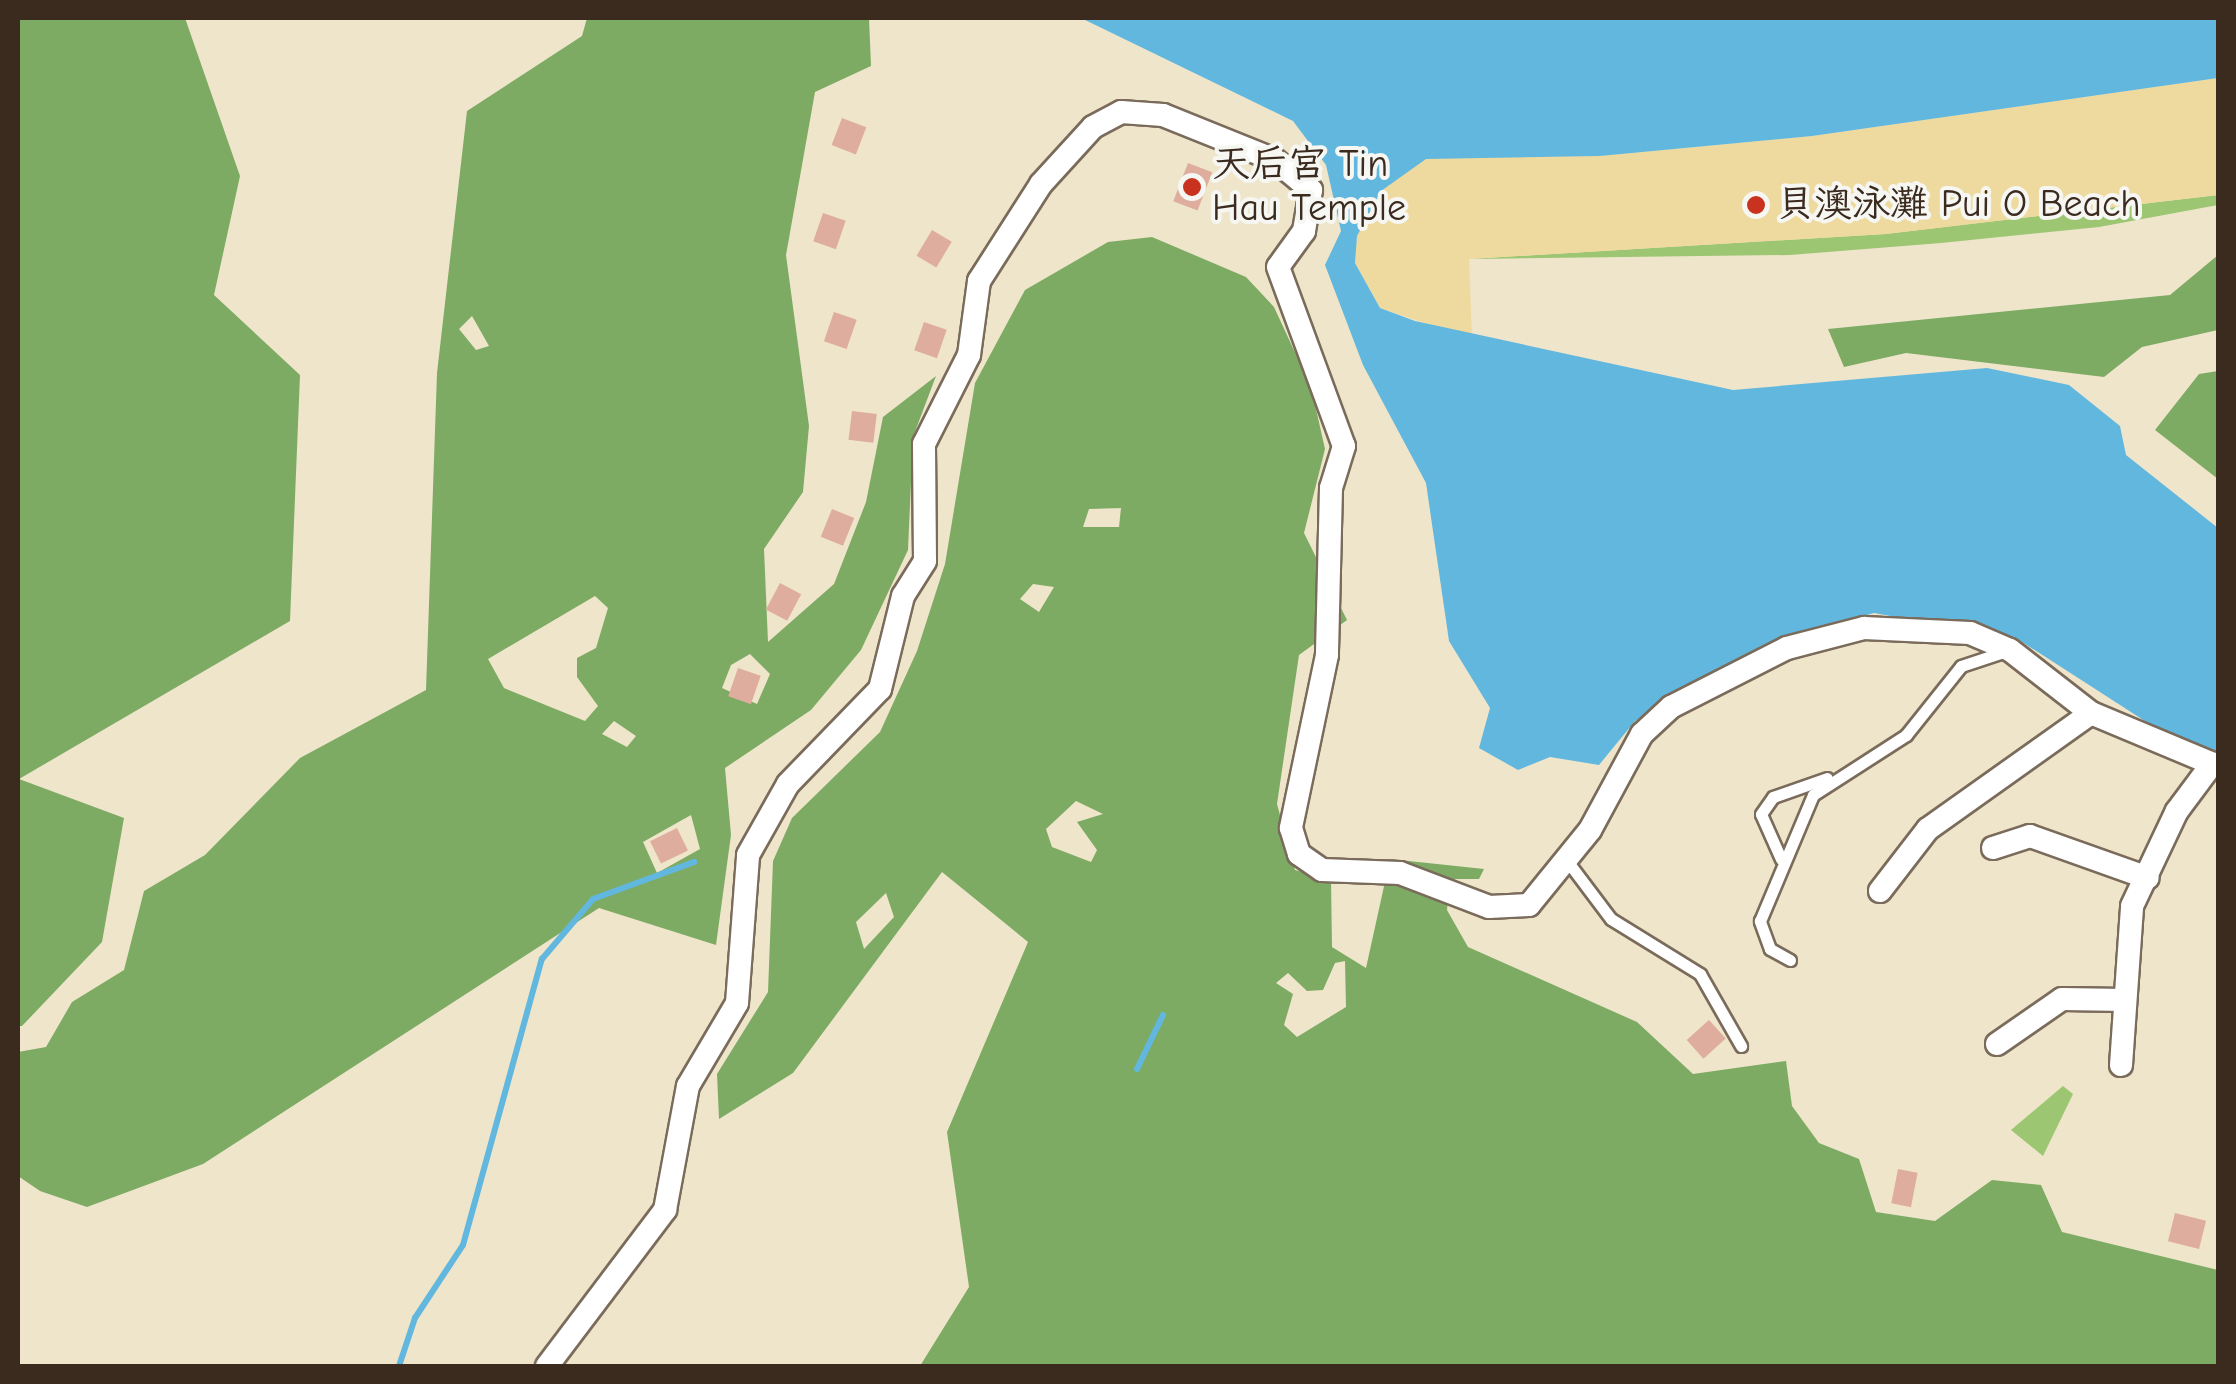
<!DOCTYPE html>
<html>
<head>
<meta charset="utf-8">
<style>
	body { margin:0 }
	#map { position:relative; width:2236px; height:1384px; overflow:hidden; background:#efe5cb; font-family:"Comic Neue","LXGW WenKai TC",sans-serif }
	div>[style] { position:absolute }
	.green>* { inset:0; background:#9cc672 }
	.forest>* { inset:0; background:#7dab64 }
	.sand>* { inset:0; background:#eeda9e }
	.water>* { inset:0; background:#62b7de }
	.stream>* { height:6px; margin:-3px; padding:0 3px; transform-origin:3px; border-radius:3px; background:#62b7de }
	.building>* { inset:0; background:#dead9d; transform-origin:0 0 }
	.roads { filter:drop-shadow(2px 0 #7a6b5b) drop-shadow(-2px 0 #7a6b5b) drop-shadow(0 2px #7a6b5b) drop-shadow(0 -2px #7a6b5b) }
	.service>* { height:11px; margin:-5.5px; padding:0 5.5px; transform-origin:5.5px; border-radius:5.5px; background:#fff }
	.minor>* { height:22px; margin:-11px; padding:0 11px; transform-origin:11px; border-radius:11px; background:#fff }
	.dots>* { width:28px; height:28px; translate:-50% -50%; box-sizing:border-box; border:5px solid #f6f6f2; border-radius:50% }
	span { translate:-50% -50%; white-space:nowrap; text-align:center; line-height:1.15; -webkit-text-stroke:8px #f6f6f2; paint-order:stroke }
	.poi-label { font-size:38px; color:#3b2a1e }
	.left { translate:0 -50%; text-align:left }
	.frame { position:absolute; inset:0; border:20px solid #3b2a1e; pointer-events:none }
</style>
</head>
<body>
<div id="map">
	<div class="green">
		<div style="clip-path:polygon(2218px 195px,2218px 205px,2099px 227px,1941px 243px,1790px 255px,1469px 259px,1885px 234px)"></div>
		<div style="clip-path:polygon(2063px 1086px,2073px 1094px,2043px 1156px,2011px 1130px)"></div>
	</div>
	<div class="forest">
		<div style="clip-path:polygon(18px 18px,185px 18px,240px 176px,214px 295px,300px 375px,290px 621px,19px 779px,124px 818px,102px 942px,22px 1026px,18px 1026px)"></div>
		<div style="clip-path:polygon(evenodd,587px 18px,869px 18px,871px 66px,815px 92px,786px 255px,809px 426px,803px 492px,764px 549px,768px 642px,834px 584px,866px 502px,883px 417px,936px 376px,913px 437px,908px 550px,861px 650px,811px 710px,725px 768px,731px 835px,716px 945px,599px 908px,203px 1164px,87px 1207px,40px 1191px,18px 1176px,18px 1052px,46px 1047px,72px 1002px,124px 970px,144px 891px,205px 855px,300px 758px,426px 690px,437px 373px,467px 111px,582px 36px,587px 18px,472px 316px,489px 346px,476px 350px,459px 329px,472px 316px,587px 18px,595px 596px,608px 608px,596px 648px,577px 658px,577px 677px,598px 706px,585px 721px,504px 688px,488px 659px,595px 596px,587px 18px,750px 654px,770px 674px,757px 704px,722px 688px,731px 665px,750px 654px,587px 18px,614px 721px,636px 736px,627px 747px,602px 734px,614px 721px,587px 18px,691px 815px,700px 849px,657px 873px,643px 842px,691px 815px)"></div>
		<div style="clip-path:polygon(evenodd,1152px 237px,1246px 277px,1274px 307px,1311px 387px,1325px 449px,1304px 533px,1347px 620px,1299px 655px,1277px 804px,1295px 870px,1331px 879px,1332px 947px,1366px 968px,1390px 859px,1484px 869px,1479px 879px,1450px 879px,1447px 910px,1468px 947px,1637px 1022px,1693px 1074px,1786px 1061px,1792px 1106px,1819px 1143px,1859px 1159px,1876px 1212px,1935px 1221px,1992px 1180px,2041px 1185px,2062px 1232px,2218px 1270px,2218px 1366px,920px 1366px,969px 1287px,947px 1132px,1028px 942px,942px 872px,793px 1073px,719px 1119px,717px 1074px,768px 992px,773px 861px,792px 818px,880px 732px,917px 651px,945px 564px,975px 383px,1025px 290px,1108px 242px,1152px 237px,1121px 508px,1119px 527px,1083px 527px,1089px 509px,1121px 508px,1152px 237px,1033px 584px,1054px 587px,1039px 612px,1020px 599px,1033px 584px,1152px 237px,1076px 801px,1103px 814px,1077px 822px,1097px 850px,1091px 862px,1052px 847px,1046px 829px,1076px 801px,1152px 237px,886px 893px,894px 917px,864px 949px,856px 922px,886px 893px,1152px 237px,1345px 961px,1346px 1007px,1297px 1037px,1284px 1025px,1293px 994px,1276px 983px,1288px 973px,1307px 991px,1323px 990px,1335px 963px,1345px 961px)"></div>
		<div style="clip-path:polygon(2218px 255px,2218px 330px,2142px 347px,2104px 377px,1906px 353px,1844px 367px,1828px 329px,2170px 295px)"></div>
		<div style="clip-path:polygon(2218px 371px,2218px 479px,2155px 430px,2199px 374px)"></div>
	</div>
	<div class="sand">
		<div style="clip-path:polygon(2218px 78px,2218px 195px,1886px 234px,1469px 259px,1472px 339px,1380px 308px,1355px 263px,1357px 236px,1381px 191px,1426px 158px,1600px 156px,1812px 136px)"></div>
	</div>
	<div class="water">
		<div style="clip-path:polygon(1081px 18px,2218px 18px,2218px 78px,1812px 136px,1600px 156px,1426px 159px,1381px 191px,1357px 236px,1355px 263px,1380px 308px,1415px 321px,1733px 390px,1987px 368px,2069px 385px,2120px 426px,2126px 455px,2218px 528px,2218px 754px,2148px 723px,2019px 640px,1874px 613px,1785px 639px,1699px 685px,1635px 721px,1599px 765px,1550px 757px,1518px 770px,1479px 748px,1490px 708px,1449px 641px,1426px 483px,1363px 365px,1325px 265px,1341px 231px,1326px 165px,1293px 121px)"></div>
	</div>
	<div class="stream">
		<div style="left:1137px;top:1069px;width:60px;rotate:-64.3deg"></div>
		<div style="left:399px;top:1366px;width:51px;rotate:-71.6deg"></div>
		<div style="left:415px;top:1318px;width:87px;rotate:-56.7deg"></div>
		<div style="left:463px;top:1245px;width:297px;rotate:-74.6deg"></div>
		<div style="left:542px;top:959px;width:79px;rotate:-49.6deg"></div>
		<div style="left:593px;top:899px;width:108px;rotate:-20.1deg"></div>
	</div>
	<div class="building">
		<div style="left:842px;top:118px;width:26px;height:29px;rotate:21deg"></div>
		<div style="left:1188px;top:163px;width:26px;height:41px;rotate:21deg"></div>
		<div style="left:823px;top:213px;width:24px;height:30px;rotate:19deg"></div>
		<div style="left:932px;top:230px;width:23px;height:30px;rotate:31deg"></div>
		<div style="left:834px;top:312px;width:24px;height:31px;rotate:19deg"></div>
		<div style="left:924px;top:322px;width:24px;height:30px;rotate:19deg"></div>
		<div style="left:852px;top:411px;width:25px;height:29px;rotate:7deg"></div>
		<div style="left:832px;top:509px;width:24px;height:30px;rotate:22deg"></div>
		<div style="left:780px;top:583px;width:24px;height:30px;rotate:28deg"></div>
		<div style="left:738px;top:668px;width:24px;height:30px;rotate:19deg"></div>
		<div style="left:677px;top:828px;width:25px;height:30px;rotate:64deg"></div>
		<div style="left:1709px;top:1020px;width:25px;height:30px;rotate:48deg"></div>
		<div style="left:1898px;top:1169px;width:20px;height:35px;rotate:11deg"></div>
		<div style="left:2175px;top:1213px;width:32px;height:29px;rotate:14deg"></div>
	</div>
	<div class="roads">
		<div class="service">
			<div style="left:1781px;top:859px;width:49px;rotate:-114deg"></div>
			<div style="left:1761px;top:814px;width:21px;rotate:-55deg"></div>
			<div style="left:1773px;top:797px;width:57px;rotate:-19.4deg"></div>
			<div style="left:1568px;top:862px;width:71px;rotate:53deg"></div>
			<div style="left:1611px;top:919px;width:105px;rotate:31.7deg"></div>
			<div style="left:1700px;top:974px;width:83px;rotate:60.3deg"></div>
			<div style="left:1790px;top:960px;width:23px;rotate:-151deg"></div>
			<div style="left:1770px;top:949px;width:30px;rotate:-110deg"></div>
			<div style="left:1760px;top:921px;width:137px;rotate:-67.2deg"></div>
			<div style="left:1813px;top:795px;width:111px;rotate:-32.8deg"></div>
			<div style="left:1906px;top:735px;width:88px;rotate:-51.4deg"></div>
			<div style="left:1961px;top:666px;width:47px;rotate:-18.4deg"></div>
		</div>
		<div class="minor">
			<div style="left:1993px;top:848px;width:39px;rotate:-18deg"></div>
			<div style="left:2030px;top:836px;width:125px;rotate:19.6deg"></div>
			<div style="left:1880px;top:891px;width:78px;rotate:-52.3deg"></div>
			<div style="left:1928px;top:829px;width:200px;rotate:-35.4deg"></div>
			<div style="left:1997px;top:1044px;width:79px;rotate:-34.7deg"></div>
			<div style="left:2062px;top:999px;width:63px;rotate:0.9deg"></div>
			<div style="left:2121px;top:1065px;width:159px;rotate:-86deg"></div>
			<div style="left:2132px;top:906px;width:105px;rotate:-64.7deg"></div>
			<div style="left:2177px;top:811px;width:59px;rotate:-53.3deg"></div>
			<div style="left:547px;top:1366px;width:196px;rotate:-52.9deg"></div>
			<div style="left:665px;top:1210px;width:126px;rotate:-79.5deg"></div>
			<div style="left:688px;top:1086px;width:96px;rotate:-59.4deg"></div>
			<div style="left:737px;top:1003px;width:148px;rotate:-85.7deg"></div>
			<div style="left:748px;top:855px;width:81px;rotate:-60.6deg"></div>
			<div style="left:788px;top:784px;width:132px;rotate:-45.9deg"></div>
			<div style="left:880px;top:689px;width:96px;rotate:-76.1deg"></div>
			<div style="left:903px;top:596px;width:41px;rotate:-57.8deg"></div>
			<div style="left:925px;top:561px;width:117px;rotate:-90.5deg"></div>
			<div style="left:924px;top:444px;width:100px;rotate:-63.2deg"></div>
			<div style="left:969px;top:355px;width:75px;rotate:-82.3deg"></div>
			<div style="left:979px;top:281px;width:115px;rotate:-57.4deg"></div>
			<div style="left:1041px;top:184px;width:77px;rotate:-47.6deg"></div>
			<div style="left:1093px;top:127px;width:32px;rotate:-28deg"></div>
			<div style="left:1121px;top:112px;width:42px;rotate:4.1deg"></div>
			<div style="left:1163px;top:115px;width:121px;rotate:21.9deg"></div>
			<div style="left:1275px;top:160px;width:47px;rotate:39.8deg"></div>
			<div style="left:1311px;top:190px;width:42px;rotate:99.7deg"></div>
			<div style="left:1304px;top:231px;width:44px;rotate:125.8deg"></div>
			<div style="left:1278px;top:267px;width:191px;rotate:69.8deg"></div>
			<div style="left:1344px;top:446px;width:44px;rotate:107.2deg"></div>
			<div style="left:1331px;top:488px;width:167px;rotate:91.4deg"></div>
			<div style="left:1327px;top:655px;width:177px;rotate:101.8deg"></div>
			<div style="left:1291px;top:828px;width:27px;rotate:73deg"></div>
			<div style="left:1299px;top:854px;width:28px;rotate:35deg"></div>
			<div style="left:1322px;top:870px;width:78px;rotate:2.2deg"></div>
			<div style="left:1400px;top:873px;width:95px;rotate:20.9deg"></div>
			<div style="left:1489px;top:907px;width:40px;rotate:-2.9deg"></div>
			<div style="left:1529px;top:905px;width:97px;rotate:-50.9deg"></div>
			<div style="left:1590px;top:830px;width:109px;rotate:-61.6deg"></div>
			<div style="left:1642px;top:734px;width:40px;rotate:-43deg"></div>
			<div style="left:1671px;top:707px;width:130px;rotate:-27deg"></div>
			<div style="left:1787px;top:648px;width:80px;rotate:-14.6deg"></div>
			<div style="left:1864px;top:628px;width:106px;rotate:2.7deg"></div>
			<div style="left:1970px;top:633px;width:43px;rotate:23deg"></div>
			<div style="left:2010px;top:650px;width:103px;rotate:37.9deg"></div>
			<div style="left:2091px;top:713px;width:138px;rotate:22.7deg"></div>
		</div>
	</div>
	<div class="dots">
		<div style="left:1192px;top:187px;background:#c8321e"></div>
		<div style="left:1756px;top:205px;background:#c8321e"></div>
	</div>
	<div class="poi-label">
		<span class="left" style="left:1212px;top:187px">天后宮 Tin<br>Hau Temple</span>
		<span class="left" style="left:1776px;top:205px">貝澳泳灘 Pui O Beach</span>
	</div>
	<div class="frame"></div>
</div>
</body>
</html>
